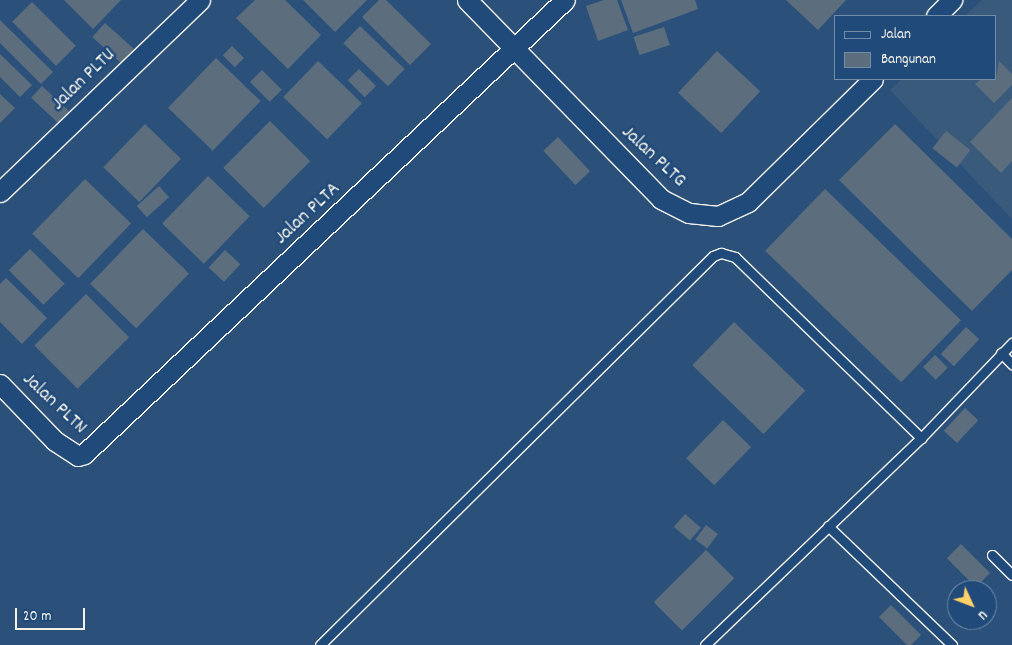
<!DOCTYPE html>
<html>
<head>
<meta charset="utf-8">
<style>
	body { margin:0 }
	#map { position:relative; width:1012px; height:645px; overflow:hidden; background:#2b517b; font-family:Dekko,sans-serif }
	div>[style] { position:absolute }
	.built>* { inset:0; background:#3a5a7c }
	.building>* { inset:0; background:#5c6e7d; transform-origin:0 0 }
	.roads { filter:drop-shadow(1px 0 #f4f1e8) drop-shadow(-1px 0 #f4f1e8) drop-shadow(0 1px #f4f1e8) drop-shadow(0 -1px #f4f1e8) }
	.lane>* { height:9px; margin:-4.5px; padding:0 4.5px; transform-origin:4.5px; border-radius:4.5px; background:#1f4a7a }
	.street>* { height:19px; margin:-9.5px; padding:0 9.5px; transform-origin:9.5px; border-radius:9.5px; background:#1f4a7a }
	span { translate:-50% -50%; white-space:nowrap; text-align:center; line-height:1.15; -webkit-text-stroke:5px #1f4a7a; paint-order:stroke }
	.street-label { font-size:20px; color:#f4f1e8 }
	.legend { position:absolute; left:834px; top:15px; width:162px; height:65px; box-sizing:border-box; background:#1f4a7a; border:1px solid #748da6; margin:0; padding:6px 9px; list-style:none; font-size:15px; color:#f4f1e8 }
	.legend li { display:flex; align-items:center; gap:10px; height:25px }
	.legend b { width:25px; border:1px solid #748da6 }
	.north { position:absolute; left:947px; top:580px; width:50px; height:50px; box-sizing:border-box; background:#1f4a7a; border:1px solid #748da6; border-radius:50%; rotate:133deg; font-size:14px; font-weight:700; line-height:20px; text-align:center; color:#f4f1e8 }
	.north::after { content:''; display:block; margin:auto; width:18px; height:22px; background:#ffd166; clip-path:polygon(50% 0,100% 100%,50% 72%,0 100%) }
	.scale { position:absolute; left:15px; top:608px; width:70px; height:22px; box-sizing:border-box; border:2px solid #f4f1e8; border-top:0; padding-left:6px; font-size:15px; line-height:18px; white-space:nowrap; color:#f4f1e8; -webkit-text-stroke:4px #1f4a7a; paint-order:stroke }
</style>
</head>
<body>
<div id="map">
	<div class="built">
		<div style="clip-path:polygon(982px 0,1012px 0,1012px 219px,890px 90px,902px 79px,996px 79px,996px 16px,965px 16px)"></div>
	</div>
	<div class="building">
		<div style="clip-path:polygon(64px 0,121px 0,93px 29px)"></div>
		<div style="clip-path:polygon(255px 0,285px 0,321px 35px,288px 69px,236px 18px)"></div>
		<div style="clip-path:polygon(303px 0,367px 0,335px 32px)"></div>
		<div style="clip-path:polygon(379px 0,386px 0,431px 44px,410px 65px,362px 17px)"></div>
		<div style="clip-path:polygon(604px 0,617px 0,628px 30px,598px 41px,586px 6px)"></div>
		<div style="clip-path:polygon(621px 0,695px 0,698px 9px,633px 33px)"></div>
		<div style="clip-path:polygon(786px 0,846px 0,818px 30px)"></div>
		<div style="left:32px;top:2px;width:62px;height:28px;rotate:45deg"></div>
		<div style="clip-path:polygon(0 20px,53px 72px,41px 84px,0 43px)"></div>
		<div style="left:105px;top:23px;width:39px;height:19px;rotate:42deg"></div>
		<div style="left:360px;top:26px;width:62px;height:24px;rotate:44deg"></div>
		<div style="left:664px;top:27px;width:19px;height:32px;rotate:72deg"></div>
		<div style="left:232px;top:46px;width:17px;height:13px;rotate:45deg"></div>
		<div style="left:717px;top:51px;width:59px;height:57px;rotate:43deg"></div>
		<div style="clip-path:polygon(0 54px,32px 85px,20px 97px,0 77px)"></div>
		<div style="left:216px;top:58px;width:62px;height:69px;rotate:44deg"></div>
		<div style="left:318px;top:61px;width:61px;height:50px;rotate:44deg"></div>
		<div style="clip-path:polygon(999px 61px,1012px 74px,1012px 85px,994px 103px,975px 84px,981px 79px,996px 79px)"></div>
		<div style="left:359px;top:69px;width:24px;height:16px;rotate:45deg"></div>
		<div style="left:262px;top:70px;width:28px;height:17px;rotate:45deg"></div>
		<div style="left:42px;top:86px;width:37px;height:16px;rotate:43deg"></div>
		<div style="clip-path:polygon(0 94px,15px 108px,0 123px)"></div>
		<div style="clip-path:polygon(1012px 98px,1012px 161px,1001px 173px,970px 142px)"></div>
		<div style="left:270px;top:121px;width:57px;height:66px;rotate:45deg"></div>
		<div style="left:145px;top:124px;width:50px;height:60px;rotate:44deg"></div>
		<div style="clip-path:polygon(895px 124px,1012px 239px,1012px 270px,972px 311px,839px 180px)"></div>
		<div style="left:946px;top:131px;width:31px;height:22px;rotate:38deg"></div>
		<div style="left:558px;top:137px;width:47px;height:20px;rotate:47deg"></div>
		<div style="left:208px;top:176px;width:58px;height:66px;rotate:44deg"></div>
		<div style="left:85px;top:179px;width:64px;height:76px;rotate:44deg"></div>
		<div style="left:159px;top:186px;width:15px;height:30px;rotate:48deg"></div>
		<div style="left:825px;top:189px;width:189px;height:86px;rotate:44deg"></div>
		<div style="left:143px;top:229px;width:64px;height:76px;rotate:44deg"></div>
		<div style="left:30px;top:249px;width:49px;height:30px;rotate:45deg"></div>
		<div style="left:225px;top:250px;width:21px;height:24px;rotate:43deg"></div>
		<div style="clip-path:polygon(6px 278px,47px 318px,22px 344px,0 322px,0 284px)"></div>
		<div style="left:86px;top:294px;width:61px;height:73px;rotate:45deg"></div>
		<div style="left:734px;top:322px;width:99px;height:60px;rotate:44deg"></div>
		<div style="left:966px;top:327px;width:18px;height:37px;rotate:43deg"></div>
		<div style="left:935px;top:355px;width:18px;height:17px;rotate:45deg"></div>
		<div style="left:965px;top:408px;width:18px;height:31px;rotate:43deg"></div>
		<div style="left:723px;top:420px;width:39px;height:53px;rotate:44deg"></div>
		<div style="left:685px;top:514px;width:21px;height:17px;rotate:41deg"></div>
		<div style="left:706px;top:525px;width:15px;height:18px;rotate:37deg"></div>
		<div style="left:961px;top:544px;width:41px;height:20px;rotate:45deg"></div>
		<div style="left:706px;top:550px;width:40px;height:74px;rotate:45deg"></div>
		<div style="clip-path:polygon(891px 605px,921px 635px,911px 645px,907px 645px,879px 617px)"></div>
	</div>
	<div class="roads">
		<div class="lane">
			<div style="left:1001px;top:353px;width:16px;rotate:45deg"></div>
			<div style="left:828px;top:526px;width:172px;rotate:43.8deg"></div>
			<div style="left:992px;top:555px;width:28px;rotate:45deg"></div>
			<div style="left:320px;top:645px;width:553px;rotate:-44.71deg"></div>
			<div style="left:713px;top:256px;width:9px;rotate:-21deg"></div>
			<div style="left:721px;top:253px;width:15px;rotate:16deg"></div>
			<div style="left:735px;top:257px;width:260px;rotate:44.2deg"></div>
			<div style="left:705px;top:645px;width:299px;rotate:-43.8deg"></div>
			<div style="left:921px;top:438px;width:132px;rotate:-46.2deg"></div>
		</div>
		<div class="street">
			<div style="left:467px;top:0;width:278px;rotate:45.7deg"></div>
			<div style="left:661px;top:199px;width:31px;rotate:27deg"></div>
			<div style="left:689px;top:213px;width:29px;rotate:6deg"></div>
			<div style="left:718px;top:216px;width:33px;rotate:-25deg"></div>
			<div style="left:748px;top:202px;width:175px;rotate:-44.5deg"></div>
			<div style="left:936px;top:16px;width:23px;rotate:-45deg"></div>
			<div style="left:0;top:192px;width:277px;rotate:-43.8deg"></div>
			<div style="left:0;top:384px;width:79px;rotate:46deg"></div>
			<div style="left:55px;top:441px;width:27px;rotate:33deg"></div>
			<div style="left:78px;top:456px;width:6px;rotate:-18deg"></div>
			<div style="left:84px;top:454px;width:661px;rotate:-43.35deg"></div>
		</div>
	</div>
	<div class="street-label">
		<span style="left:84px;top:80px;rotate:-44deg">Jalan PLTU</span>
		<span style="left:653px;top:157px;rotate:43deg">Jalan PLTG</span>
		<span style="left:308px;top:214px;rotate:-43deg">Jalan PLTA</span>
		<span style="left:54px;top:404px;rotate:43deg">Jalan PLTN</span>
	</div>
	<ul class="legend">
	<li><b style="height:6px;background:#1f4a7a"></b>Jalan</li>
	<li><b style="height:14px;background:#5c6e7d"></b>Bangunan</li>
	</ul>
	<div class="north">U</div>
	<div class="scale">20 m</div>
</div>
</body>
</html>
